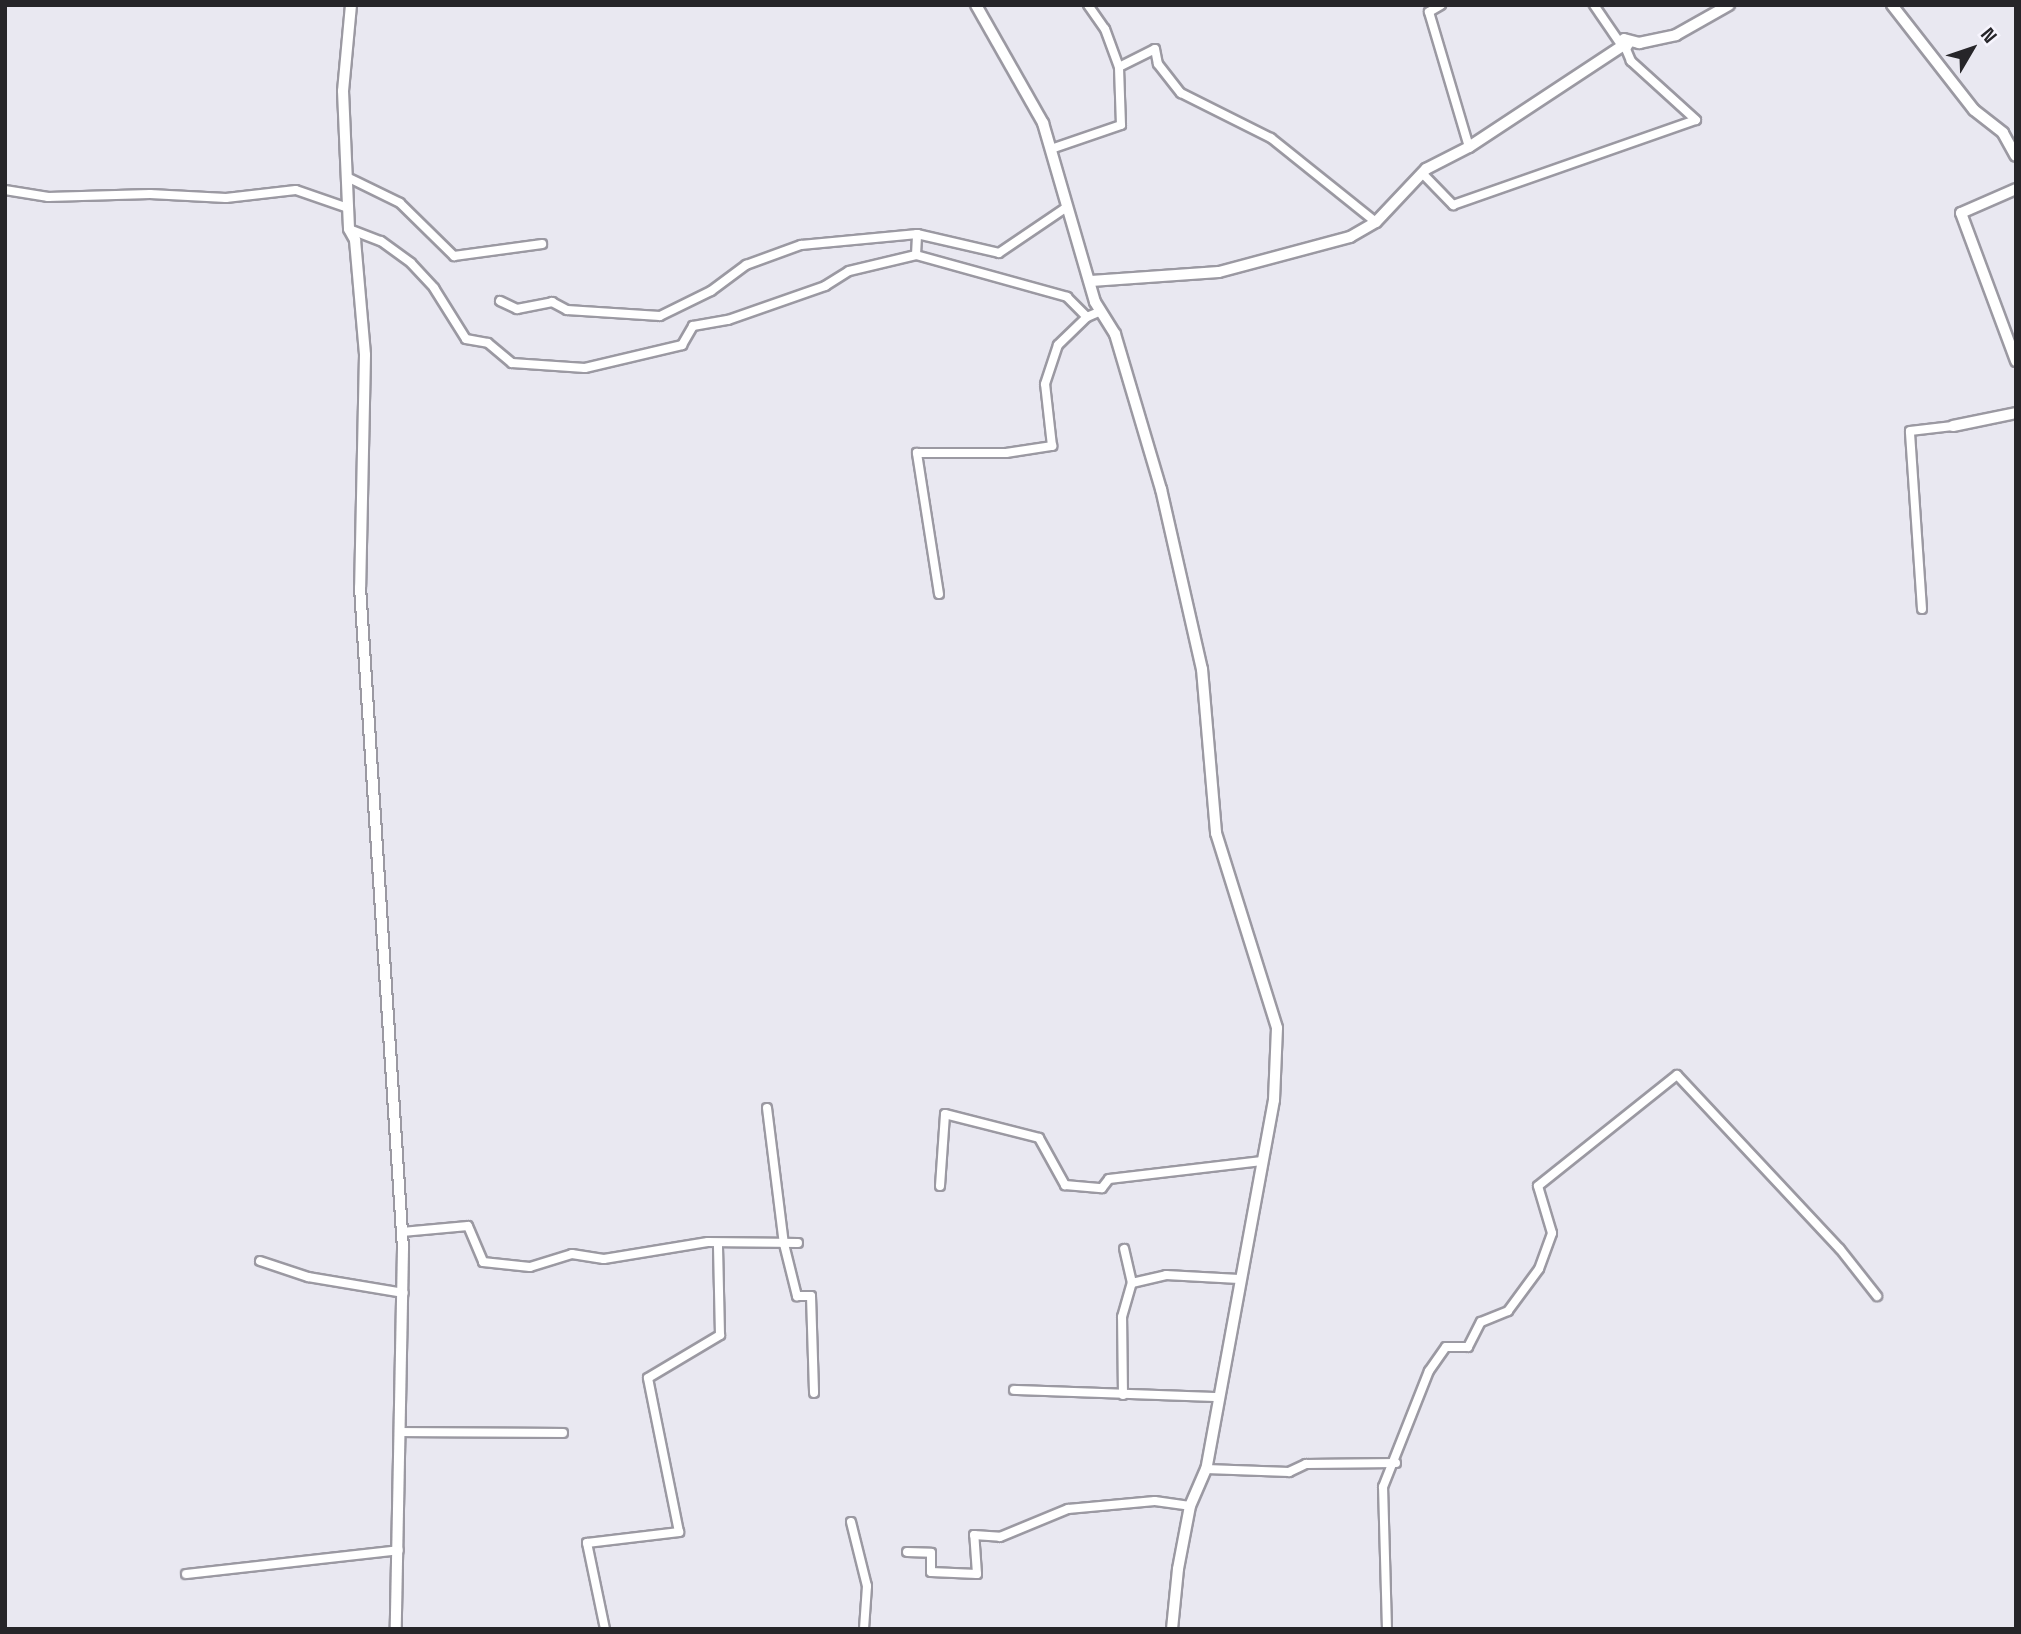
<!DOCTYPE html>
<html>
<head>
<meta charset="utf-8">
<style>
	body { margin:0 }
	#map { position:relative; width:2021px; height:1634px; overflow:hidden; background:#e9e8f1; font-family:"Space Grotesk",sans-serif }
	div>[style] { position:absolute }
	.roads { filter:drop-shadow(2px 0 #9b99a2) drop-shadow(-2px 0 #9b99a2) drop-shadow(0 2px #9b99a2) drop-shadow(0 -2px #9b99a2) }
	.street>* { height:8px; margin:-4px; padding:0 4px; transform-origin:4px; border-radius:4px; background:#fff }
	.secondary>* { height:10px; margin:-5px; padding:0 5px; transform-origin:5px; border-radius:5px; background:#fff }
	span { translate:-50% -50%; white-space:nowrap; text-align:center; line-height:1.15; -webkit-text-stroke:5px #f7f5fe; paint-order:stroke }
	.frame { position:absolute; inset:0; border:7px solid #262529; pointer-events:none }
	.north { position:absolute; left:1937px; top:14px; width:70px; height:70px; -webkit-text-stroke:5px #f7f5fe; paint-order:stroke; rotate:51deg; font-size:19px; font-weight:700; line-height:28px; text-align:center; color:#262529 }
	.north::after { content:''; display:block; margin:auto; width:24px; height:32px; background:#262529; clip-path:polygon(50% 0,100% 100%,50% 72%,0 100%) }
</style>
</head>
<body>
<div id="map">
	<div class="roads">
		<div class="street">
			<div style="left:1088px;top:5px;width:29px;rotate:55deg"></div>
			<div style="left:1105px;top:29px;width:40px;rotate:69.8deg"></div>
			<div style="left:1119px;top:67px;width:40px;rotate:-26.6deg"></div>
			<div style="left:1155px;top:49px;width:15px;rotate:79deg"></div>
			<div style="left:1158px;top:64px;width:37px;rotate:52deg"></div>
			<div style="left:1181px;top:93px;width:101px;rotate:26.6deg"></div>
			<div style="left:1271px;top:138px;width:134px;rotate:38.7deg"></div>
			<div style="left:1441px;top:5px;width:14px;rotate:150deg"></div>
			<div style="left:1429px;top:12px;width:141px;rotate:73.5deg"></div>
			<div style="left:1594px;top:5px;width:50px;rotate:55.7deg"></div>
			<div style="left:1051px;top:149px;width:74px;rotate:-18.9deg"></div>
			<div style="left:1121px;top:125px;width:58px;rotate:-92deg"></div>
			<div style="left:1422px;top:173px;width:45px;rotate:45.9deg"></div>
			<div style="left:1453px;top:205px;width:257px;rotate:-19.3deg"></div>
			<div style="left:1696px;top:120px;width:88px;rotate:-137.8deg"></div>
			<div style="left:1631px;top:61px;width:13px;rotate:-113deg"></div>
			<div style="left:1626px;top:49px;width:9px;rotate:-58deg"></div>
			<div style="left:347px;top:177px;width:59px;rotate:26.1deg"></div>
			<div style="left:400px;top:203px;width:76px;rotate:44.5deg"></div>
			<div style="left:454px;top:256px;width:89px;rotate:-7.8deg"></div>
			<div style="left:5px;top:190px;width:44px;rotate:9.2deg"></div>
			<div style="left:48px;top:197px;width:102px;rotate:-1.7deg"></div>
			<div style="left:150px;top:194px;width:76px;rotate:3deg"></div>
			<div style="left:226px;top:198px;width:70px;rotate:-6.5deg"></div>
			<div style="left:296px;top:190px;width:55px;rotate:19.1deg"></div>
			<div style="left:349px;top:229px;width:34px;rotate:21deg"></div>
			<div style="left:381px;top:241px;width:37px;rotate:36deg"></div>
			<div style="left:411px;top:263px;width:34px;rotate:47deg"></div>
			<div style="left:434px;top:288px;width:60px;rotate:57.9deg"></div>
			<div style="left:466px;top:339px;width:22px;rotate:10deg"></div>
			<div style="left:488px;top:343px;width:31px;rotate:40deg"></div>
			<div style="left:512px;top:363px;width:73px;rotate:3.9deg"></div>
			<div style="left:585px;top:368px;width:100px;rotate:-13.3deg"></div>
			<div style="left:682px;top:345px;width:22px;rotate:-60deg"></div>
			<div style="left:693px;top:326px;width:36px;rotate:-10deg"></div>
			<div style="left:728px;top:320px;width:103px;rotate:-19.3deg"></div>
			<div style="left:825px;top:286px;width:28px;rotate:-32deg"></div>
			<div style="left:849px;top:271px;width:69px;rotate:-13.4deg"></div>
			<div style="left:916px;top:255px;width:157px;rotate:15.5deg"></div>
			<div style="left:1067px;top:297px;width:28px;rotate:45deg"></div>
			<div style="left:916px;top:255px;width:21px;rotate:-87deg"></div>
			<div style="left:917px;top:234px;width:84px;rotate:13deg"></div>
			<div style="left:999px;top:253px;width:82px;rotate:-34.1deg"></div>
			<div style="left:500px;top:301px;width:19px;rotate:25deg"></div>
			<div style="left:517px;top:309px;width:36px;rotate:-11deg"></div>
			<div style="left:552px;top:302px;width:17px;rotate:28deg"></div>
			<div style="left:567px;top:310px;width:93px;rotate:3.7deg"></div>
			<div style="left:660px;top:316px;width:57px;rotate:-26.1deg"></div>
			<div style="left:711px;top:291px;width:44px;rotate:-36.6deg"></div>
			<div style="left:746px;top:265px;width:59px;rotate:-20deg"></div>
			<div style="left:801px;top:245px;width:117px;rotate:-5.4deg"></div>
			<div style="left:939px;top:594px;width:143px;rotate:-98.9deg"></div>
			<div style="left:917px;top:453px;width:89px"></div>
			<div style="left:1006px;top:453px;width:47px;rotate:-8.7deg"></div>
			<div style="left:1052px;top:446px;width:62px;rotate:-96.4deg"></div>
			<div style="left:1045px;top:384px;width:41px;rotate:-71.6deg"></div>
			<div style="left:1058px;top:345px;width:40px;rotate:-44deg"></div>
			<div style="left:1087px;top:317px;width:15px;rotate:-23deg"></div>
			<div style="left:1922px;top:609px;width:178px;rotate:-93.9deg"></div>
			<div style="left:1910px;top:431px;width:43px;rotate:-6.6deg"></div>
			<div style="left:767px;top:1108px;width:137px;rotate:82.9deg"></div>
			<div style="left:784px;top:1244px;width:54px;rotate:76deg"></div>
			<div style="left:797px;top:1296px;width:14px"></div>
			<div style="left:811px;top:1296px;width:97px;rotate:88.2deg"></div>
			<div style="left:940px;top:1186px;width:72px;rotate:-86deg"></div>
			<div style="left:945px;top:1114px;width:97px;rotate:14.3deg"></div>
			<div style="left:1039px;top:1138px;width:54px;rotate:61deg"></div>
			<div style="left:1065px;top:1185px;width:37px;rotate:5deg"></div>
			<div style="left:1102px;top:1188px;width:11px;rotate:-52deg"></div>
			<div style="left:1109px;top:1179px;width:154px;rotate:-6.7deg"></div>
			<div style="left:402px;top:1232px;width:66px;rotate:-5.2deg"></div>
			<div style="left:468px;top:1226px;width:39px;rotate:67deg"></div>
			<div style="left:483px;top:1262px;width:47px;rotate:6.1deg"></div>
			<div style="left:530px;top:1267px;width:44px;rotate:-17.2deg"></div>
			<div style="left:572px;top:1254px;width:32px;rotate:9deg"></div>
			<div style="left:604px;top:1259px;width:105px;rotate:-9.3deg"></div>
			<div style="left:708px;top:1242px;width:90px;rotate:0.6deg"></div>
			<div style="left:260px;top:1261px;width:51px;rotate:18.4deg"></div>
			<div style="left:308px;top:1277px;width:97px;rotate:9.5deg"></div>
			<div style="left:1132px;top:1283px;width:35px;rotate:-13deg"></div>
			<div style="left:1166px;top:1275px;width:73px;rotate:3.1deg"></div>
			<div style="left:1014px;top:1390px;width:204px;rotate:2deg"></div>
			<div style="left:1123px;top:1395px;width:78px;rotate:-90.7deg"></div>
			<div style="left:1122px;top:1317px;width:35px;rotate:-74deg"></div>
			<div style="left:1132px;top:1283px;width:35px;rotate:-103deg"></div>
			<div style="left:399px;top:1432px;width:164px;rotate:0.3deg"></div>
			<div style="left:1206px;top:1469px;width:83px;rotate:2.1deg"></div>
			<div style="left:1289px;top:1472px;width:19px;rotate:-25deg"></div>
			<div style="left:1306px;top:1464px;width:90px;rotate:-0.6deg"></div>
			<div style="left:851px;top:1522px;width:66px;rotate:76deg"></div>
			<div style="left:867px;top:1586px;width:43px;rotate:94deg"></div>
			<div style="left:907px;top:1552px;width:24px;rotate:2deg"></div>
			<div style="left:931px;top:1553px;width:19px;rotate:90deg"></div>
			<div style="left:931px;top:1572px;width:46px;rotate:2.5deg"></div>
			<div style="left:977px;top:1574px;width:39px;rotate:-94deg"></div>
			<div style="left:974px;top:1535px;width:26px;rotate:4deg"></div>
			<div style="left:1000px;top:1537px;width:74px;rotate:-22.4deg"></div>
			<div style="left:1068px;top:1509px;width:87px;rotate:-5.3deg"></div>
			<div style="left:1155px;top:1501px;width:35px;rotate:8deg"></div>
			<div style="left:186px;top:1574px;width:214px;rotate:-6.4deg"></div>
			<div style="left:605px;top:1629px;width:88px;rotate:-101.8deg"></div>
			<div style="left:587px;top:1543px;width:93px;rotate:-6.8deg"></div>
			<div style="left:679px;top:1532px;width:157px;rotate:-101.4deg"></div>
			<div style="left:648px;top:1378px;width:84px;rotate:-30.8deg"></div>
			<div style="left:720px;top:1335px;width:91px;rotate:-91.3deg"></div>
			<div style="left:1387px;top:1629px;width:142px;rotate:-91.6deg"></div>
			<div style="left:1383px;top:1487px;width:125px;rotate:-68.4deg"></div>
			<div style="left:1429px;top:1371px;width:29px;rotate:-55deg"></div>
			<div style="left:1446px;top:1347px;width:22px"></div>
			<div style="left:1468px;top:1347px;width:28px;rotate:-63deg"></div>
			<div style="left:1481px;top:1322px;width:29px;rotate:-22deg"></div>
			<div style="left:1508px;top:1311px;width:52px;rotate:-53.6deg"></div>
			<div style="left:1539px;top:1269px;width:38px;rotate:-70deg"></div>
			<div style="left:1552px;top:1233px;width:49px;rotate:-106.6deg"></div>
			<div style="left:1538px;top:1186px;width:178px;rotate:-38.6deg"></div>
			<div style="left:1677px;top:1075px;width:238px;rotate:46.9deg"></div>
			<div style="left:1840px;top:1249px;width:60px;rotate:51.8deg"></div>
		</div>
		<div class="secondary">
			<div style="left:351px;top:5px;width:86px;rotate:95.3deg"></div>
			<div style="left:343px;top:91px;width:138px;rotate:87.5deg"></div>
			<div style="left:349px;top:229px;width:13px;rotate:61deg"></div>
			<div style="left:355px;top:240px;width:115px;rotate:85deg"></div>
			<div style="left:365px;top:355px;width:232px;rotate:91.2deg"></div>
			<div style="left:360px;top:587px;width:663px;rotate:86.28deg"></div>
			<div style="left:403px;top:1249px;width:380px;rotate:91.1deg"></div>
			<div style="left:976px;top:5px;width:136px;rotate:60.4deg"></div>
			<div style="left:1043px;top:123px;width:186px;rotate:73.8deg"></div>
			<div style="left:1095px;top:302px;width:38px;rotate:58deg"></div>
			<div style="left:1115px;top:334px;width:162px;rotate:73.5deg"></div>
			<div style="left:1161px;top:489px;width:185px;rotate:77.2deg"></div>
			<div style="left:1202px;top:669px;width:165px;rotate:85.1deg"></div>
			<div style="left:1216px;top:833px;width:204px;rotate:72.6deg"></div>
			<div style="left:1277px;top:1028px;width:72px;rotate:92.4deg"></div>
			<div style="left:1274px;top:1100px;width:375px;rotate:100.4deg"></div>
			<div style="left:1206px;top:1469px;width:40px;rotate:113.4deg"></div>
			<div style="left:1190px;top:1506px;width:64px;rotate:100.8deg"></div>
			<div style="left:1178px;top:1569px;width:60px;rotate:95.7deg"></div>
			<div style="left:1892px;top:5px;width:133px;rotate:52deg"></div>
			<div style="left:1974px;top:110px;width:37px;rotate:38deg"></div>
			<div style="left:2003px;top:133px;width:26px;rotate:61deg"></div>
			<div style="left:2016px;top:189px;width:60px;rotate:156.4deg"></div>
			<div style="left:1961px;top:213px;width:158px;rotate:69.6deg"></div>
			<div style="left:1091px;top:281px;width:128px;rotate:-4deg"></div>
			<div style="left:1219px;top:272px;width:136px;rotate:-15deg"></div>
			<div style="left:1350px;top:237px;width:30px;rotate:-30deg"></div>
			<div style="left:1376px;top:222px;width:73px;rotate:-46.7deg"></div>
			<div style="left:1426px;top:169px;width:48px;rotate:-27.1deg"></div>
			<div style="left:1469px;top:147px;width:183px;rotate:-33.4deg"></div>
			<div style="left:1622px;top:46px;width:7px;rotate:-74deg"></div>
			<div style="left:1624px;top:39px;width:16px;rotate:15deg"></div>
			<div style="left:1639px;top:43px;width:38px;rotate:-12deg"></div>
			<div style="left:1676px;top:35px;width:61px;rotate:-29.5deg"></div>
			<div style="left:1953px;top:426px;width:64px;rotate:-11.7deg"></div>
		</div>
	</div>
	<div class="frame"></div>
	<div class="north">N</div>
</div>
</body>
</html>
